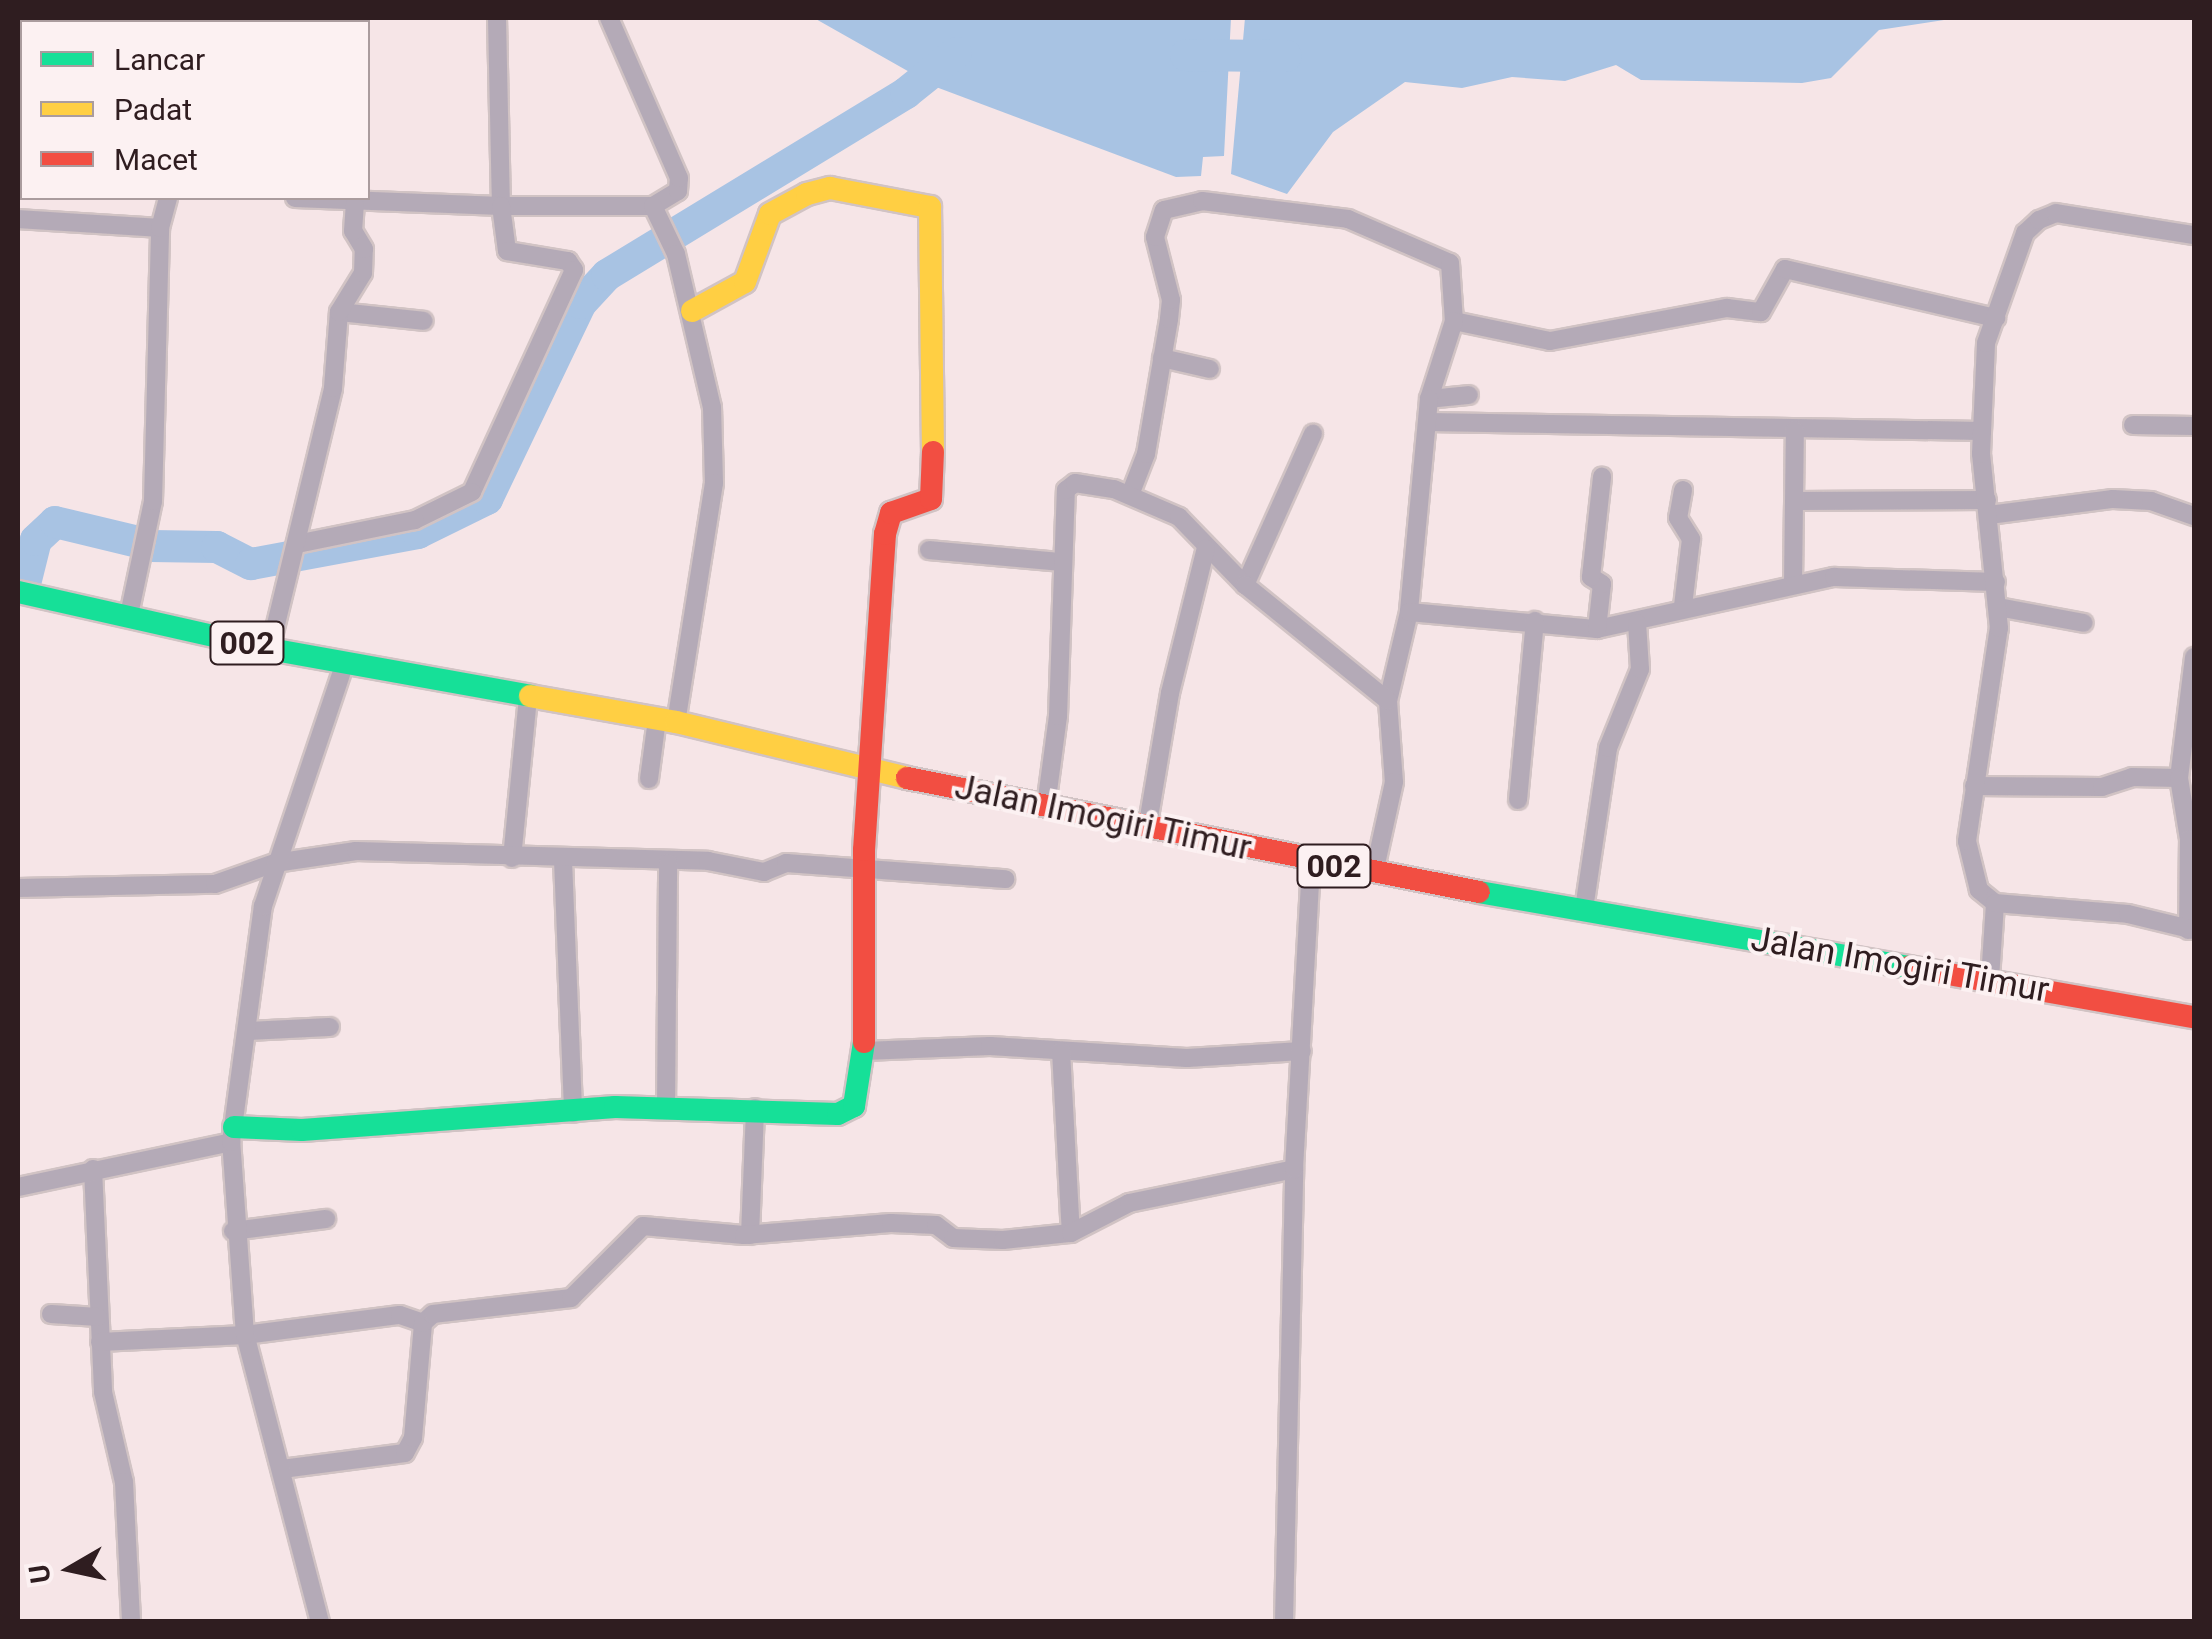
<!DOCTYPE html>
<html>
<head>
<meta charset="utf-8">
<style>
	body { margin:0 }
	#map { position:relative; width:2212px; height:1639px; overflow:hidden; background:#f6e5e7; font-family:Roboto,sans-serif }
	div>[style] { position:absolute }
	.water>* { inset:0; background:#a8c3e3 }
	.river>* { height:32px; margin:-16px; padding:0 16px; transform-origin:16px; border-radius:16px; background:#a8c3e3 }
	.roads { filter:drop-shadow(2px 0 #d1c3c4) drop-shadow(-2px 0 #d1c3c4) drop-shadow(0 2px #d1c3c4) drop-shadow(0 -2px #d1c3c4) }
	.street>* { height:18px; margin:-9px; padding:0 9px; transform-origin:9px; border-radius:9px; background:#b4aab7 }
	.fast>* { height:22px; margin:-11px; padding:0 11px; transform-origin:11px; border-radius:11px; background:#16e098 }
	.slow>* { height:22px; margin:-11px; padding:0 11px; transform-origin:11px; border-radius:11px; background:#ffcf43 }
	.jam>* { height:22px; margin:-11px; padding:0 11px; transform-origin:11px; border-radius:11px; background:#f24e42 }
	span { translate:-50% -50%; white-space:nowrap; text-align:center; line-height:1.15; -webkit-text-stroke:8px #fcf1f2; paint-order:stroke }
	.shield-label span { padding:2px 8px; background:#fcf1f2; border:2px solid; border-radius:8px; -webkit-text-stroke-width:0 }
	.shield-label { font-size:32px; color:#2f1d20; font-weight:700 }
	.street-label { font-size:35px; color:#2f1d20 }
	.frame { position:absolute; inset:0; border:20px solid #2f1d20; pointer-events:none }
	.legend { position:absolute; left:20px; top:20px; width:350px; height:180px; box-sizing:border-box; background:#fcf1f2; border:2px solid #aa9c9e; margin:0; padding:12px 18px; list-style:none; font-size:30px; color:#2f1d20 }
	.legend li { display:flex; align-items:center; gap:20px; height:50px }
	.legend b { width:50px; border:2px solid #aa9c9e }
	.north { position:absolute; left:20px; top:1519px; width:100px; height:100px; -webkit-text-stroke:8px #fcf1f2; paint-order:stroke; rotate:261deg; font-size:28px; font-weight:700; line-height:40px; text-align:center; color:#2f1d20 }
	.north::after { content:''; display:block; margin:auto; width:35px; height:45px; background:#2f1d20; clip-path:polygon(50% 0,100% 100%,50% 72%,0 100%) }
</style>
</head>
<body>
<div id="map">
	<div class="water">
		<div style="clip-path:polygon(814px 18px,1231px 18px,1224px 156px,1203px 157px,1201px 176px,1176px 177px,936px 87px)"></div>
		<div style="clip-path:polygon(1245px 18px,1957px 18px,1879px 30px,1831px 78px,1802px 83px,1641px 80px,1616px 65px,1565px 81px,1512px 77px,1462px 88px,1405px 82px,1333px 132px,1287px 194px,1231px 174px)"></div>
	</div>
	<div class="river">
		<div style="left:1186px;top:55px;width:100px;rotate:0.6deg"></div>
		<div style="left:151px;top:546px;width:66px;rotate:0.9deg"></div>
		<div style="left:217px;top:547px;width:38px;rotate:27deg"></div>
		<div style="left:251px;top:564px;width:170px;rotate:-10.5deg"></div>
		<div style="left:418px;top:533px;width:77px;rotate:-26.2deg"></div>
		<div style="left:487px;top:499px;width:217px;rotate:-64.4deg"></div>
		<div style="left:581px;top:303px;width:38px;rotate:-47deg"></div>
		<div style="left:607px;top:275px;width:350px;rotate:-31.3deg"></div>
		<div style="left:906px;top:93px;width:64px;rotate:-38.7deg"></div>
		<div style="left:26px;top:580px;width:41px;rotate:-76deg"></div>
		<div style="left:36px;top:540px;width:26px;rotate:-43deg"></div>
		<div style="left:55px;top:522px;width:85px;rotate:13.5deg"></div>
	</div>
	<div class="roads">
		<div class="street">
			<div style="left:497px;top:18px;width:188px;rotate:88.8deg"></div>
			<div style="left:501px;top:206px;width:152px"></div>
			<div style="left:653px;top:206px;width:29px;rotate:-31deg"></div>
			<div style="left:678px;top:191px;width:13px;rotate:-86deg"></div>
			<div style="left:679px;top:178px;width:175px;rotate:-113.6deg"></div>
			<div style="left:284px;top:22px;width:4px;rotate:-90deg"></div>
			<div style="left:295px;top:198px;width:206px;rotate:2.2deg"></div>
			<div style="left:501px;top:206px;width:45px;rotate:82.4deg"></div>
			<div style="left:507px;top:251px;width:62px;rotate:9.3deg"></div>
			<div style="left:568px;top:261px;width:11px;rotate:56deg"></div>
			<div style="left:574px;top:270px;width:244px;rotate:114.7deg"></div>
			<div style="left:472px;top:492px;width:64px;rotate:153.8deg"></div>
			<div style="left:415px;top:520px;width:120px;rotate:168.5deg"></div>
			<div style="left:653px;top:206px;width:53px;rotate:64.4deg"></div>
			<div style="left:676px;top:254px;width:157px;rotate:76.8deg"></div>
			<div style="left:712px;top:407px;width:76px;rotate:88.5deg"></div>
			<div style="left:714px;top:483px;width:242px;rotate:99deg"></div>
			<div style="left:18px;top:219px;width:142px;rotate:3.6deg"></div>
			<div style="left:339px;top:312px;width:85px;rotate:6deg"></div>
			<div style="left:1454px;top:321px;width:98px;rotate:11.8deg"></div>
			<div style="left:1550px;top:341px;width:180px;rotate:-10.6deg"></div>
			<div style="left:1727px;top:308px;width:34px;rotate:7deg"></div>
			<div style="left:1761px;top:312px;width:49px;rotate:-60.8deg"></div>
			<div style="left:1785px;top:269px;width:217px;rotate:13.1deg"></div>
			<div style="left:1162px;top:358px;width:49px;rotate:12.9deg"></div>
			<div style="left:1429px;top:399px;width:40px;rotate:-5.7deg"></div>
			<div style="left:1427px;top:422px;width:555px;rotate:0.93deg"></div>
			<div style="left:2133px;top:425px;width:61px;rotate:0.9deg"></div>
			<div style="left:1683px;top:490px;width:28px;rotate:100deg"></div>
			<div style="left:1678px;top:518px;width:25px;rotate:58deg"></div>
			<div style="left:1691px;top:539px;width:67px;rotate:96.8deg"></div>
			<div style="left:1130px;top:495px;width:44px;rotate:-68.7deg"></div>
			<div style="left:1146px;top:454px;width:137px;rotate:-80.3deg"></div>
			<div style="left:1169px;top:319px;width:19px;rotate:-84deg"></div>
			<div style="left:1171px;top:300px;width:65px;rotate:-104.3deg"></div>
			<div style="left:1155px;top:237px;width:28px;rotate:-72deg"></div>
			<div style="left:1164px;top:210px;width:39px;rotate:-13deg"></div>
			<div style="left:1202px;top:201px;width:147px;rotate:7deg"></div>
			<div style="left:1348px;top:219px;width:111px;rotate:23.3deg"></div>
			<div style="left:1450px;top:263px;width:58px;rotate:86.1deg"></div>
			<div style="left:1454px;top:321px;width:82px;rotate:107.8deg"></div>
			<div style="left:1429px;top:399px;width:214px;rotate:95.4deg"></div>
			<div style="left:1409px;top:612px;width:91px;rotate:103.3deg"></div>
			<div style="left:1388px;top:701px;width:81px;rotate:85.8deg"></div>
			<div style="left:1394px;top:782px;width:93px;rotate:102.4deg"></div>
			<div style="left:1796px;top:501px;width:191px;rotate:-0.3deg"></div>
			<div style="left:1989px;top:515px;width:125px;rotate:-7.4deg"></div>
			<div style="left:2113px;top:499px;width:38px;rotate:3deg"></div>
			<div style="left:2151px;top:501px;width:46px;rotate:19.2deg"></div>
			<div style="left:929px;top:550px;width:133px;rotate:5.2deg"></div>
			<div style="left:1793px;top:584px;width:154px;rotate:-89.3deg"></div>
			<div style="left:1245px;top:585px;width:166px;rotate:-65.8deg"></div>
			<div style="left:1998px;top:607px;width:87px;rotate:10.5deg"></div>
			<div style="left:1409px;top:612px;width:189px;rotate:5.2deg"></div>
			<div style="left:1597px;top:629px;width:243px;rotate:-12.4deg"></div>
			<div style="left:1834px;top:577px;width:162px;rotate:1.8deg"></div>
			<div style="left:129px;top:615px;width:116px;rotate:-78.1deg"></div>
			<div style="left:153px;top:501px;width:273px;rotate:-88.5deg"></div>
			<div style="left:160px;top:228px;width:31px;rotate:-75deg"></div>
			<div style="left:1597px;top:629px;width:45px;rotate:-83.7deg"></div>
			<div style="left:1602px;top:584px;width:13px;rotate:-148deg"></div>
			<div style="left:1591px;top:577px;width:101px;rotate:-83.7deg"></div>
			<div style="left:270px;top:649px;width:268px;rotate:-76.4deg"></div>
			<div style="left:333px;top:388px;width:76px;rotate:-85.5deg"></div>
			<div style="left:339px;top:312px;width:46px;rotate:-58.4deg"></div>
			<div style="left:363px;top:273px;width:24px;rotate:-88deg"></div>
			<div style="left:364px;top:249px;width:21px;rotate:-121deg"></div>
			<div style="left:353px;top:231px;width:26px;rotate:-86deg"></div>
			<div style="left:2179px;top:778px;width:122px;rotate:-82.9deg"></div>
			<div style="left:649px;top:779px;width:61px;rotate:-82.4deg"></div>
			<div style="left:1974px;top:786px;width:128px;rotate:0.4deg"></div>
			<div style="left:2102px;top:787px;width:32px;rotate:-18deg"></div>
			<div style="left:2132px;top:777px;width:47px;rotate:1.2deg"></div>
			<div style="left:2179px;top:778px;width:62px;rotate:80.7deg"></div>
			<div style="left:2189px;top:839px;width:91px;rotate:90.6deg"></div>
			<div style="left:1518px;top:800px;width:180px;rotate:-84.6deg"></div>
			<div style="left:1046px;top:806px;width:91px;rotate:-82.4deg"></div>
			<div style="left:1058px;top:716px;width:226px;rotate:-88deg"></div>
			<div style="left:1066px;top:490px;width:11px;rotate:-38deg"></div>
			<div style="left:1075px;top:483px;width:39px;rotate:9deg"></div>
			<div style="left:1114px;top:489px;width:71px;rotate:23.3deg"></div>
			<div style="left:1179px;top:517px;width:95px;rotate:45.9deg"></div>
			<div style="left:1245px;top:585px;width:184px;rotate:39deg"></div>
			<div style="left:1147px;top:829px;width:138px;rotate:-80.4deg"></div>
			<div style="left:1170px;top:693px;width:149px;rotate:-76.1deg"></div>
			<div style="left:512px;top:858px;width:161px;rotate:-84.3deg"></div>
			<div style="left:563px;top:860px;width:253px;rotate:87.7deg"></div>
			<div style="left:18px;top:888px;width:197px;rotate:-1.2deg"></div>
			<div style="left:215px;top:884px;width:64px;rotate:-19.3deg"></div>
			<div style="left:275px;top:863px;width:82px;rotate:-8.4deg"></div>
			<div style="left:356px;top:851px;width:352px;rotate:1.6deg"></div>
			<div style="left:708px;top:861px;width:57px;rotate:11.1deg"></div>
			<div style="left:764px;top:872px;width:24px;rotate:-22deg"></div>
			<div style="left:786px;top:863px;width:220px;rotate:4.2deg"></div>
			<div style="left:1995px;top:903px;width:21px;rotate:-141deg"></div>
			<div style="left:1979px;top:890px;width:50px;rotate:-103.8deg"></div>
			<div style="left:1967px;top:841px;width:215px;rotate:-81.5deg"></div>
			<div style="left:1999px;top:628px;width:175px;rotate:-95.9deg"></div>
			<div style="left:1981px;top:454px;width:111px;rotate:-87.4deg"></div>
			<div style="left:1986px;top:343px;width:117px;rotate:-70.5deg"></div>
			<div style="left:2025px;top:233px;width:19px;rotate:-43deg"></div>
			<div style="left:2039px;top:220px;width:18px;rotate:-22deg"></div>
			<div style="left:2056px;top:213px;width:140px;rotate:9.1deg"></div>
			<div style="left:1584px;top:909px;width:163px;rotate:-81.5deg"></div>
			<div style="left:1608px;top:748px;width:85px;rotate:-67.9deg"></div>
			<div style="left:1640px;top:669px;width:46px;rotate:-93.7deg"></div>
			<div style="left:1990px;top:979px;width:76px;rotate:-86.2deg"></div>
			<div style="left:1995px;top:903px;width:133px;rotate:4.7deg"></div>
			<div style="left:2128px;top:914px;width:68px;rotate:13.6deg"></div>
			<div style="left:247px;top:1031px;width:83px;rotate:-2.8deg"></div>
			<div style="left:864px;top:1051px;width:126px;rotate:-2.3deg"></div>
			<div style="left:990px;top:1046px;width:197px;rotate:3.5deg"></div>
			<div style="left:1187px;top:1058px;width:115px;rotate:-3.5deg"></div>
			<div style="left:1061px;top:1051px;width:182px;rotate:86.9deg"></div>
			<div style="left:666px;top:1107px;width:244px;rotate:-89.5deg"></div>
			<div style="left:93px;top:1169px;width:223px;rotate:87.4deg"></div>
			<div style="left:103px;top:1392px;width:92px;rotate:76.9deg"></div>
			<div style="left:124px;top:1482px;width:140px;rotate:87.1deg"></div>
			<div style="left:18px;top:1187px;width:218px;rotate:-11.9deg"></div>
			<div style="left:233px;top:1231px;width:94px;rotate:-7.4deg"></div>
			<div style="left:750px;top:1235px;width:127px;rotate:-87.7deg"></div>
			<div style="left:51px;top:1314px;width:47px;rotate:3.7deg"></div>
			<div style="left:100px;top:1342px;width:145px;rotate:-2.8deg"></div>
			<div style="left:245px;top:1335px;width:156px;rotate:-7.4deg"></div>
			<div style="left:400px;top:1315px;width:24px;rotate:19deg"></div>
			<div style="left:282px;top:1469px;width:124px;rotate:-7.4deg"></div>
			<div style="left:405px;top:1453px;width:17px;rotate:-62deg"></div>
			<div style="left:413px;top:1438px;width:115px;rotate:-85deg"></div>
			<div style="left:423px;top:1323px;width:13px;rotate:-42deg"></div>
			<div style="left:433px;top:1314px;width:139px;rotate:-6.6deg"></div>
			<div style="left:571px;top:1298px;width:102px;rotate:-45deg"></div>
			<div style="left:643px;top:1226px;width:101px;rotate:5.1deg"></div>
			<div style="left:744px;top:1235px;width:147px;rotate:-4.7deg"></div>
			<div style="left:891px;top:1223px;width:45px;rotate:2.5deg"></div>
			<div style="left:936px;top:1225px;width:21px;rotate:37deg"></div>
			<div style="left:953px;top:1238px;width:50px;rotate:2.3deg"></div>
			<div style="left:1003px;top:1240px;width:68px;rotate:-5.9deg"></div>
			<div style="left:1071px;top:1233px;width:65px;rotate:-27.3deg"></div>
			<div style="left:1129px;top:1203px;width:168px;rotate:-11.6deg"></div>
			<div style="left:320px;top:1622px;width:297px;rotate:-104.6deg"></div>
			<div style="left:245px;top:1335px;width:194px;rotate:-94.1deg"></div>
			<div style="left:231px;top:1142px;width:238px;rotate:-82.3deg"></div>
			<div style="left:263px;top:906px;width:257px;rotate:-71.4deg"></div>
			<div style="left:1284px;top:1622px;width:453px;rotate:-88.7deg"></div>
			<div style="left:1294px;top:1169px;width:307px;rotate:-86.8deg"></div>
		</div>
		<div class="fast">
			<div style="left:18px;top:592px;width:258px;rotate:12.7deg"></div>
			<div style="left:270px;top:649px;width:264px;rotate:10.2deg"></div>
			<div style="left:1479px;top:892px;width:436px;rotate:9.9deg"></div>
			<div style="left:234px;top:1127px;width:68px;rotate:2.5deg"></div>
			<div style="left:302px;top:1130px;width:314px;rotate:-4.2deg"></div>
			<div style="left:615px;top:1107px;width:223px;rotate:1.8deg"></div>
			<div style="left:838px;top:1114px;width:18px;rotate:-27deg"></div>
			<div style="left:854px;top:1106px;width:65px;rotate:-81.1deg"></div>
		</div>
		<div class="slow">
			<div style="left:692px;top:311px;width:60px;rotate:-28.7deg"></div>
			<div style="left:745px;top:282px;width:72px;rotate:-69.8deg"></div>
			<div style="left:770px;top:214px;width:42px;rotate:-28.4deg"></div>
			<div style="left:807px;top:194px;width:24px;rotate:-15deg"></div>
			<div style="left:830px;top:188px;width:102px;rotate:10.8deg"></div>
			<div style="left:930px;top:207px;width:245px;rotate:89.3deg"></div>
			<div style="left:530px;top:696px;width:148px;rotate:10.1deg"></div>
			<div style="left:676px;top:722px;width:238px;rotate:13.6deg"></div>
		</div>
		<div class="jam">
			<div style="left:907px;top:778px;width:583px;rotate:11.27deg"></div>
			<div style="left:1909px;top:967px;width:289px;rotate:10deg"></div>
			<div style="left:864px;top:1042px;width:192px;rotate:-90deg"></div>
			<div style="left:864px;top:850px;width:317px;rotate:-86.2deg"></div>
			<div style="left:885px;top:534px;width:22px;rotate:-74deg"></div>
			<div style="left:891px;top:513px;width:42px;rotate:-19.3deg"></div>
			<div style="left:931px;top:499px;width:47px;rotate:-87.6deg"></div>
		</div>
	</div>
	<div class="shield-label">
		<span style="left:247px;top:643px">002</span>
		<span style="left:1334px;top:866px">002</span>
	</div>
	<div class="street-label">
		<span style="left:1103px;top:818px;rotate:12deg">Jalan Imogiri Timur</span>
		<span style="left:1900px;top:965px;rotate:10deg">Jalan Imogiri Timur</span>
	</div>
	<div class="frame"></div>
	<ul class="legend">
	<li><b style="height:12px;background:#16e098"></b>Lancar</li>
	<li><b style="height:12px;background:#ffcf43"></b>Padat</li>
	<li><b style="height:12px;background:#f24e42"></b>Macet</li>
	</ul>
	<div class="north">U</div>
</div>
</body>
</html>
